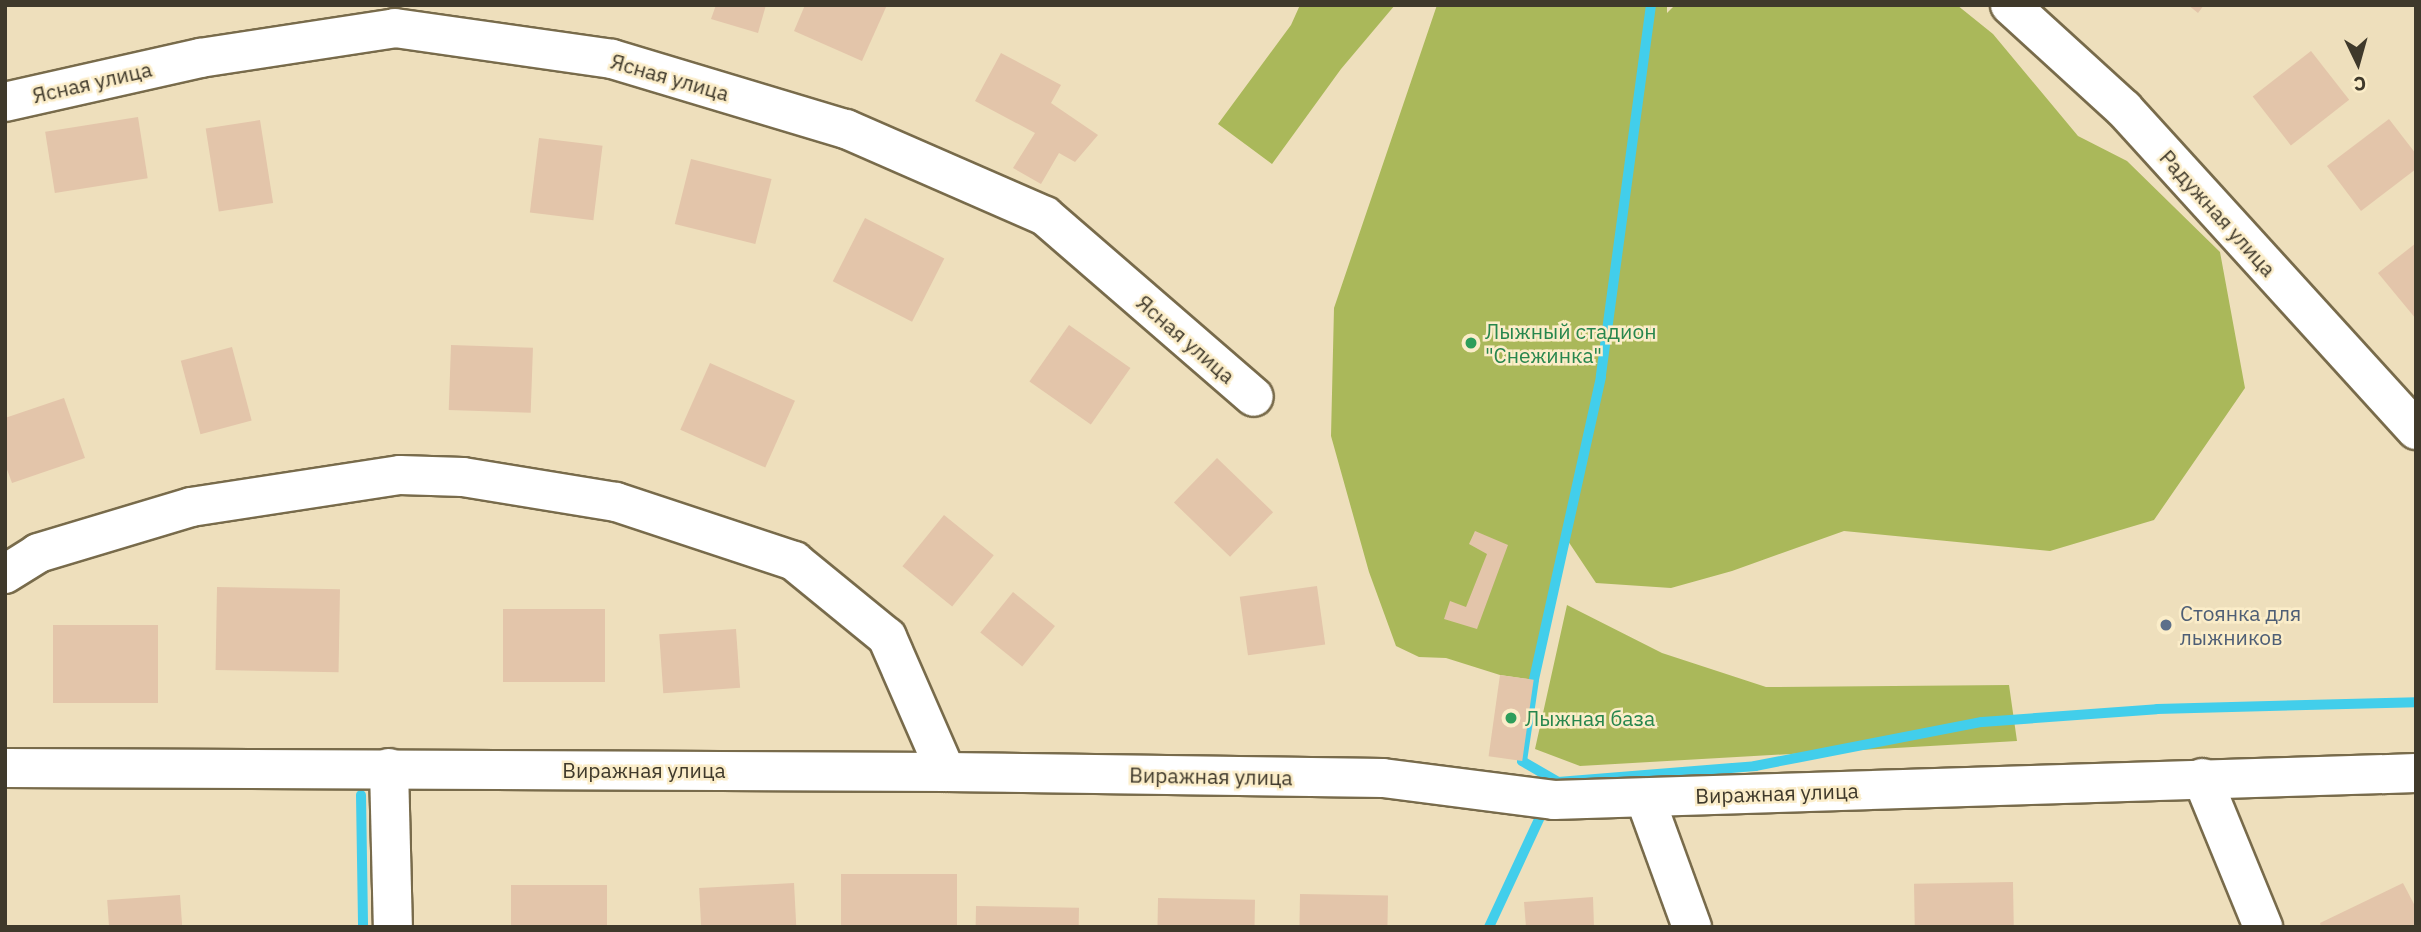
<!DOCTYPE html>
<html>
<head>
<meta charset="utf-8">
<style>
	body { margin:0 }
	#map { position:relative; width:2421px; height:932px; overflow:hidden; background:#eedfbc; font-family:"IBM Plex Sans",sans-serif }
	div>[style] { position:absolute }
	.green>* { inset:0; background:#aab85a }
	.stream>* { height:10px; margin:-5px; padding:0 5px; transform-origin:5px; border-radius:5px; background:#42ceeb }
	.building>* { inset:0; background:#e3c5aa; transform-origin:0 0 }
	.roads { filter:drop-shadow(2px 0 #786b4b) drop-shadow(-2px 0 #786b4b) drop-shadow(0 2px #786b4b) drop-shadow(0 -2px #786b4b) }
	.minor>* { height:38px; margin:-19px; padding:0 19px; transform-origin:19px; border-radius:19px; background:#fff }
	.dots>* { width:19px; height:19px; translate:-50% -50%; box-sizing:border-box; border:4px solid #fbedc9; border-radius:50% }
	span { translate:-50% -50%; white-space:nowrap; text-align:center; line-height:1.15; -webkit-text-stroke:5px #fbedc9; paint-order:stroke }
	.street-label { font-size:21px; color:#3f392b }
	.leisure-label { font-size:21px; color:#27864d }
	.left { translate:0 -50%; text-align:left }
	.service-label { font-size:21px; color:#4e5e75 }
	.frame { position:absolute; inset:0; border:7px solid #3f392b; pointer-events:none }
	.north { position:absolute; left:2323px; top:28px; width:70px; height:70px; -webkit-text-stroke:5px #fbedc9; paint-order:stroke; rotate:175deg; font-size:19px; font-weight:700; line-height:28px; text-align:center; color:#3f392b }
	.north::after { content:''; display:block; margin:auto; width:24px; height:32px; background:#3f392b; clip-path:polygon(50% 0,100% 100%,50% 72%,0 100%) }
</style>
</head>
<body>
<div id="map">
	<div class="green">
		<div style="clip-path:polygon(1300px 5px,1395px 5px,1341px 69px,1272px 164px,1218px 124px,1291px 25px)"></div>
		<div style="clip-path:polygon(1437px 5px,1667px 5px,1667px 13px,1675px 5px,1957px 5px,1993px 34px,2078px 136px,2127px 161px,2220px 252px,2245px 388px,2154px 520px,2050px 551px,1844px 531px,1732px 571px,1671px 588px,1596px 583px,1566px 538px,1534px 680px,1500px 675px,1446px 658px,1419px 657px,1396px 646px,1369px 572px,1331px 436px,1334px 308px)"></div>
		<div style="clip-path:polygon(1567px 605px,1662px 653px,1766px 687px,2009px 685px,2017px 741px,1580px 766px,1535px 749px)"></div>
	</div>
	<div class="stream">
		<div style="left:1651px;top:5px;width:375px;rotate:97.7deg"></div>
		<div style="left:1601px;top:377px;width:310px;rotate:102.5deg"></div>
		<div style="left:1534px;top:680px;width:82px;rotate:98.4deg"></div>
		<div style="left:1522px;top:761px;width:42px;rotate:30.3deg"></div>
		<div style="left:1558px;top:782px;width:198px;rotate:-4.6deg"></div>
		<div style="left:1755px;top:766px;width:231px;rotate:-11deg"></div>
		<div style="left:1982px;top:722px;width:175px;rotate:-4.2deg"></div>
		<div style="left:2157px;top:709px;width:259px;rotate:-1.5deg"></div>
		<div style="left:361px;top:795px;width:132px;rotate:89.1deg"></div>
		<div style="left:1489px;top:927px;width:121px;rotate:-65.1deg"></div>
	</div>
	<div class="building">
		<div style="clip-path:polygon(716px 5px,766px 5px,758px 33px,711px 19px)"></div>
		<div style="clip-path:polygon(805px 5px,887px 5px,862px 61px,794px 31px)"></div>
		<div style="clip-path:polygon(2188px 5px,2204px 5px,2198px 13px)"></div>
		<div style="left:2311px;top:51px;width:62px;height:74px;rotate:52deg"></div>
		<div style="clip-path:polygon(1001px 53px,1061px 85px,1051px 103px,1098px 135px,1075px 162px,1059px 153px,1041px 184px,1013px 168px,1035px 133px,975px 101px)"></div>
		<div style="left:138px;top:117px;width:62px;height:94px;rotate:81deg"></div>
		<div style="clip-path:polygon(2389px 119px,2416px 154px,2416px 169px,2361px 211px,2327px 166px)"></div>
		<div style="left:260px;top:120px;width:84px;height:55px;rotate:81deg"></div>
		<div style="left:539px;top:138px;width:64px;height:75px;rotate:7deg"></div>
		<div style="left:691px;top:159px;width:83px;height:67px;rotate:14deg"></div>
		<div style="left:865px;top:218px;width:89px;height:71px;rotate:27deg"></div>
		<div style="clip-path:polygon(2416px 243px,2416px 319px,2378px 273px)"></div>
		<div style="left:1069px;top:325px;width:75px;height:69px;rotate:35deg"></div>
		<div style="left:451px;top:345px;width:82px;height:65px;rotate:2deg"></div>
		<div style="left:232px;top:347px;width:76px;height:53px;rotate:75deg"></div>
		<div style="left:710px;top:363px;width:93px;height:73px;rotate:24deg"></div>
		<div style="clip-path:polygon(64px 398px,85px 458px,12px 483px,5px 464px,5px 418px)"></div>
		<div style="left:1217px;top:458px;width:78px;height:62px;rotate:44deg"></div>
		<div style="left:944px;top:515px;width:64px;height:66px;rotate:39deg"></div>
		<div style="clip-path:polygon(1475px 531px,1508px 545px,1477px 629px,1444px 619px,1450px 601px,1466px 607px,1487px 554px,1469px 544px)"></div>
		<div style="left:1317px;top:586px;width:59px;height:78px;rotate:82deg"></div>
		<div style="left:217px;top:587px;width:123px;height:83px;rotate:1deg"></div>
		<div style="left:1013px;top:592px;width:54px;height:52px;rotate:39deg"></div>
		<div style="left:503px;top:609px;width:102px;height:73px"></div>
		<div style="left:158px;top:625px;width:78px;height:105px;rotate:90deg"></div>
		<div style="left:736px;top:629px;width:59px;height:77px;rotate:86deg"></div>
		<div style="left:1500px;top:675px;width:34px;height:82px;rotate:8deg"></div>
		<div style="left:841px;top:874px;width:116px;height:53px"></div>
		<div style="left:2013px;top:882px;width:45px;height:99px;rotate:89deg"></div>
		<div style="left:794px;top:883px;width:44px;height:95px;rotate:87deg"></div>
		<div style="clip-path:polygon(2403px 883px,2416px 908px,2416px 927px,2321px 927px,2320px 923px)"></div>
		<div style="left:607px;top:885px;width:42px;height:96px;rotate:90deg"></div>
		<div style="left:1300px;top:894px;width:88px;height:33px;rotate:1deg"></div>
		<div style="left:180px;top:895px;width:32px;height:73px;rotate:86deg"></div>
		<div style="clip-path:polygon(1593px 897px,1594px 927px,1526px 927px,1524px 902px)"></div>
		<div style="left:1158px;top:898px;width:97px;height:29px;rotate:1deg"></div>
		<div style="left:976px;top:906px;width:103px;height:21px;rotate:1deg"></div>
	</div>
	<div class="roads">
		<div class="minor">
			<div style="left:2010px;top:5px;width:154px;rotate:42.4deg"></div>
			<div style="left:2124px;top:109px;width:434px;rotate:47.7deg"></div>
			<div style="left:5px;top:102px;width:200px;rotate:-12.7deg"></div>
			<div style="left:200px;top:58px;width:197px;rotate:-8.7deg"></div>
			<div style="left:395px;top:28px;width:219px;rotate:8.1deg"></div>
			<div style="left:612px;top:59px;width:244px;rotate:16.7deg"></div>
			<div style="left:846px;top:129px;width:217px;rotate:23.6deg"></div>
			<div style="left:1045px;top:216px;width:276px;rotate:40.9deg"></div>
			<div style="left:5px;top:574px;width:39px;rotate:-32deg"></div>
			<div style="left:38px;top:553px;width:160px;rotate:-16.7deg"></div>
			<div style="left:191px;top:507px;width:211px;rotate:-8.7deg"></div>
			<div style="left:400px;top:475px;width:63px;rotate:1.8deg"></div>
			<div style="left:463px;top:477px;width:155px;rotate:9.3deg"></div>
			<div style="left:616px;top:502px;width:188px;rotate:18.3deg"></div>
			<div style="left:794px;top:561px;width:120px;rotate:39.3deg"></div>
			<div style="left:887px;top:637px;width:147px;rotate:66.4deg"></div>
			<div style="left:5px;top:768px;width:941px;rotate:0.24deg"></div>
			<div style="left:946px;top:772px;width:437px;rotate:0.8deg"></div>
			<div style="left:1383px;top:778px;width:172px;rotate:7.3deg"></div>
			<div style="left:1554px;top:800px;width:862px;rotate:-1.79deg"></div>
			<div style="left:389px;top:768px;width:159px;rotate:88.6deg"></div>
			<div style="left:2202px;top:778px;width:161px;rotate:67.7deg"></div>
			<div style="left:1645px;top:798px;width:137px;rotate:70deg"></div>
		</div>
	</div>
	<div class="dots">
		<div style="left:1471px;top:343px;background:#2e9e5b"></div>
		<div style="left:2166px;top:625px;background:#5c6f8a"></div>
		<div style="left:1511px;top:718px;background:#2e9e5b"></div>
	</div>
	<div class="street-label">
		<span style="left:670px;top:77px;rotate:16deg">Ясная улица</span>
		<span style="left:92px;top:82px;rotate:-13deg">Ясная улица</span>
		<span style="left:2218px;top:213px;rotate:48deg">Радужная улица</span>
		<span style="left:1186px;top:339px;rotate:41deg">Ясная улица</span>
		<span style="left:644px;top:770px">Виражная улица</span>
		<span style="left:1211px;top:776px;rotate:1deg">Виражная улица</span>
		<span style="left:1777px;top:793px;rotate:-2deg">Виражная улица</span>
	</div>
	<div class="leisure-label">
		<span class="left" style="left:1485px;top:343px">Лыжный стадион<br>"Снежинка"</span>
		<span class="left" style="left:1525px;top:718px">Лыжная база</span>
	</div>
	<div class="service-label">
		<span class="left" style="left:2180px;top:625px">Стоянка для<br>лыжников</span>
	</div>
	<div class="frame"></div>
	<div class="north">С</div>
</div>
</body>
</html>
